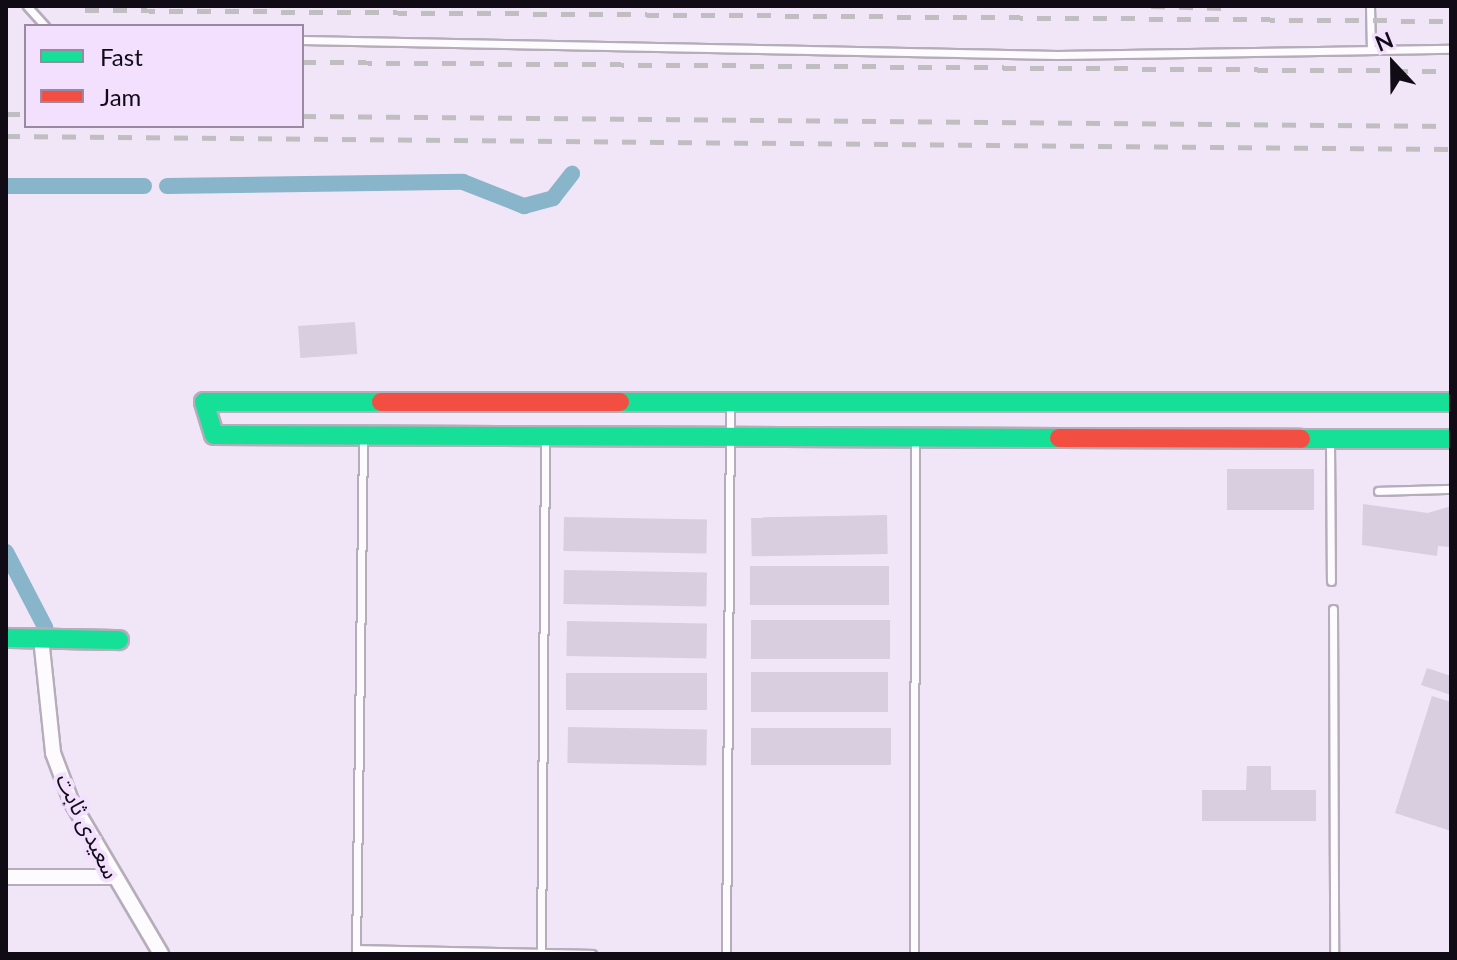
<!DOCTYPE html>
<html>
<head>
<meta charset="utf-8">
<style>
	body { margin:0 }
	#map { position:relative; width:1457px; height:960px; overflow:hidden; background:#f1e6f7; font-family:Lato,"Noto Sans Arabic",sans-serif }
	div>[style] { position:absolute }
	.canal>* { height:16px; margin:-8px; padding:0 8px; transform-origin:8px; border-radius:8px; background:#89b5ca }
	.building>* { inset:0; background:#d9cedf; transform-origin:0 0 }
	.roads { filter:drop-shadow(2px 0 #b6adba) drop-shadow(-2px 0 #b6adba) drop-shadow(0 2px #b6adba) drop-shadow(0 -2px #b6adba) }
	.lane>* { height:7px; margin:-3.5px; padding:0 3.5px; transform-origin:3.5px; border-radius:3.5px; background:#fdfbfe }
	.street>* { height:14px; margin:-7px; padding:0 7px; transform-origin:7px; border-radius:7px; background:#fdfbfe }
	.fast>* { height:18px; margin:-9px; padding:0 9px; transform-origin:9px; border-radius:9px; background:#16e098 }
	.jam>* { height:18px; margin:-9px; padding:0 9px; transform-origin:9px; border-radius:9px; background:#f24e42 }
	.rail>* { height:5px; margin-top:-2.5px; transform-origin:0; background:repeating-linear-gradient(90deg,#c1bec2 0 14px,transparent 0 28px) }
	span { translate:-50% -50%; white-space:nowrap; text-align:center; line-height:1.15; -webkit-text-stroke:8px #f3dffe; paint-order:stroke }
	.street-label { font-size:22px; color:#110b15 }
	.frame { position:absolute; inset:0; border:8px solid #110b15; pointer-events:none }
	.legend { position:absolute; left:24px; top:24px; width:280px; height:104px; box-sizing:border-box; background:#f3dffe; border:2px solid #998aa1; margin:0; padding:10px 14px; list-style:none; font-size:24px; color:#110b15 }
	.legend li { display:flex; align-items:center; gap:16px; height:40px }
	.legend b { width:40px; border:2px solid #998aa1 }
	.north { position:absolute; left:1353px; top:24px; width:80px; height:80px; -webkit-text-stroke:6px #f3dffe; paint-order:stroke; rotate:338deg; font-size:22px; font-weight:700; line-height:32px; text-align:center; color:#110b15 }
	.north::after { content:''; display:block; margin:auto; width:28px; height:36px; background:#110b15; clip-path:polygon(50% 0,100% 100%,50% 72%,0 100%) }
</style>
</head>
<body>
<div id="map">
	<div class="canal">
		<div style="left:6px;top:186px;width:138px"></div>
		<div style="left:167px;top:186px;width:296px;rotate:-0.8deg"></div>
		<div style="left:463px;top:182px;width:66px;rotate:21.5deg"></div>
		<div style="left:524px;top:206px;width:30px;rotate:-15deg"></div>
		<div style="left:553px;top:198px;width:31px;rotate:-52deg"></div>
		<div style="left:6px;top:552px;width:85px;rotate:62.5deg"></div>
	</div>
	<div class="building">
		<div style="left:355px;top:322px;width:32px;height:57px;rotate:86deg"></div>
		<div style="left:1227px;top:469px;width:87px;height:41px"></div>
		<div style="clip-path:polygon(1363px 504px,1428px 513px,1451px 506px,1451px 547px,1438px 546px,1437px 556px,1362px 545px)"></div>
		<div style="left:887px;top:515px;width:39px;height:136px;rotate:89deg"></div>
		<div style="left:564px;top:517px;width:143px;height:34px;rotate:1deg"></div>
		<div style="left:889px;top:566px;width:39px;height:139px;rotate:90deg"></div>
		<div style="left:564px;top:570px;width:143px;height:34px;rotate:1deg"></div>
		<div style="left:890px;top:620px;width:39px;height:139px;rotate:90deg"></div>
		<div style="left:567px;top:621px;width:140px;height:35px;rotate:1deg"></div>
		<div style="clip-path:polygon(1427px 668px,1451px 676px,1451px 695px,1421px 685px)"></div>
		<div style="left:888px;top:672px;width:40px;height:137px;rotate:90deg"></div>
		<div style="left:566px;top:673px;width:141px;height:37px"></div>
		<div style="clip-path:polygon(1432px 696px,1451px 702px,1451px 831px,1395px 813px)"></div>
		<div style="left:568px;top:727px;width:139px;height:36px;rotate:1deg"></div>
		<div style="left:891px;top:728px;width:37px;height:140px;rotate:90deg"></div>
		<div style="clip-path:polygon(1247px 766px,1271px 766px,1271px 790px,1316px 790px,1316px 821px,1202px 821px,1202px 790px,1246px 790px)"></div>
	</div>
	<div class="roads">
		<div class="lane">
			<div style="left:27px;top:6px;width:27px;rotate:48deg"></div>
			<div style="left:1370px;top:6px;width:44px;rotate:88.7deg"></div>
			<div style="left:302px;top:40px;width:755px;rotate:1.14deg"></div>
			<div style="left:1057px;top:55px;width:394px;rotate:-0.9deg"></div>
			<div style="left:1330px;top:443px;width:138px;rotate:89.6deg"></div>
			<div style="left:1378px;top:491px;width:73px;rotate:-1.6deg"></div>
			<div style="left:1333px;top:609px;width:345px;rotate:89.8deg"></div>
			<div style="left:356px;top:949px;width:236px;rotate:1.2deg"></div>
			<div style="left:356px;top:954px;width:516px;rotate:-89.22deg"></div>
			<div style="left:541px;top:954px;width:515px;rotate:-89.55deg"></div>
			<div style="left:726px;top:954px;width:550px;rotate:-89.58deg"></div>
			<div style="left:914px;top:954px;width:514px;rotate:-89.89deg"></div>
		</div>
		<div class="street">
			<div style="left:41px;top:638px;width:116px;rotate:84deg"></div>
			<div style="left:53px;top:753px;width:51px;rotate:69.4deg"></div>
			<div style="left:71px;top:801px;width:178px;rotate:59.5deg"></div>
			<div style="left:6px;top:877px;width:105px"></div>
		</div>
		<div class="fast">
			<div style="left:381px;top:402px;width:177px;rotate:180deg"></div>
			<div style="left:204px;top:402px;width:34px;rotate:73deg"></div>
			<div style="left:214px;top:435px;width:845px;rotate:0.2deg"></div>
			<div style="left:620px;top:402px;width:831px"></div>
			<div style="left:1301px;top:439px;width:150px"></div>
			<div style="left:6px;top:638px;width:113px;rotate:1deg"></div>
		</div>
		<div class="jam">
			<div style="left:381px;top:402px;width:239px"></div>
			<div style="left:1059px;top:438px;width:242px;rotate:0.2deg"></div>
		</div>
	</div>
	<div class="rail">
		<div style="left:1151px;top:6px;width:72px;rotate:1.6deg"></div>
		<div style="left:85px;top:10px;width:1366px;rotate:0.46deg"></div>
		<div style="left:302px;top:62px;width:1149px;rotate:0.45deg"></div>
		<div style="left:6px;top:114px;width:20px"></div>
		<div style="left:302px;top:116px;width:1149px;rotate:0.5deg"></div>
		<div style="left:6px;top:136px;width:1445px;rotate:0.52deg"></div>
	</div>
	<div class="street-label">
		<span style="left:88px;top:826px;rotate:64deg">سعیدی ثابت</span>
	</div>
	<div class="frame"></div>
	<ul class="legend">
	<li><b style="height:10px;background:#16e098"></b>Fast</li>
	<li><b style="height:10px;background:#f24e42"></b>Jam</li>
	</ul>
	<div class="north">N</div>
</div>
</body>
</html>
